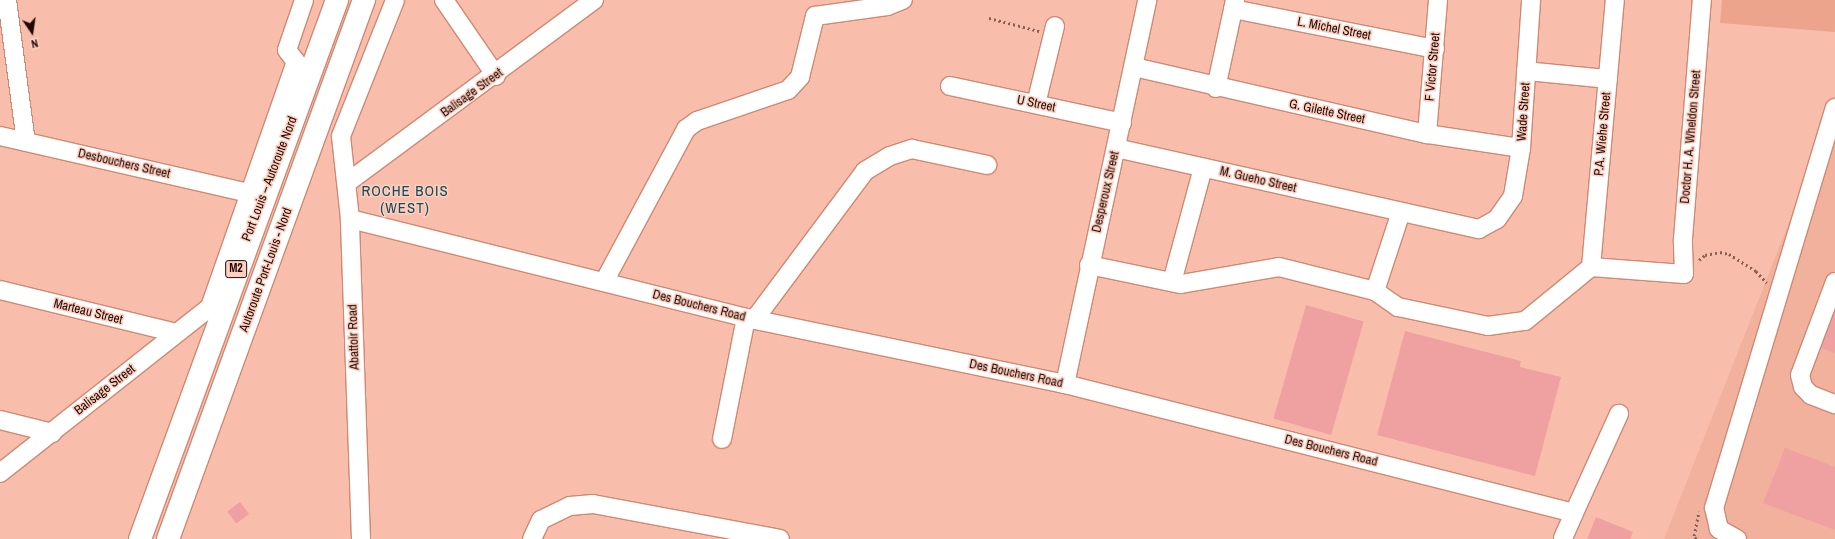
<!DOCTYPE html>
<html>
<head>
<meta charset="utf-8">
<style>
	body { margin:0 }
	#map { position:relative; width:1835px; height:539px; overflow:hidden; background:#f9beab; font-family:"Archivo Narrow",sans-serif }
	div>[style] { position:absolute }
	.built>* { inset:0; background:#f1b19c }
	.green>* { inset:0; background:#eca48d }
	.building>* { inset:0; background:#efa1a2; transform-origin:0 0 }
	.path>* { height:2.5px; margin-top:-1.25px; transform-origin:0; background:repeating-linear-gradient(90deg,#885f53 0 2px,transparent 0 5px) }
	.roads { filter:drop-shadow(1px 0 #cf8973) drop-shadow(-1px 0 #cf8973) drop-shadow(0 1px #cf8973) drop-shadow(0 -1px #cf8973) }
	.minor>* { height:18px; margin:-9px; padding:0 9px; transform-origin:9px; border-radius:9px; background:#fff }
	.highway>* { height:22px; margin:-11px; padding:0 11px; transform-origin:11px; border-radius:11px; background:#fff }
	span { translate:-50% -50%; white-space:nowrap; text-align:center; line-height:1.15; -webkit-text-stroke:3px #fccfc0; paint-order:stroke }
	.shield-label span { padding:1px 3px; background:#fccfc0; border:1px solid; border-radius:3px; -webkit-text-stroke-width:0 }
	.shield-label { font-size:12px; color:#210802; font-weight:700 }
	.street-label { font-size:13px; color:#210802 }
	.quarter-label { font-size:15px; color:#144b59; letter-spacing:1px }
	.north { position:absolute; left:12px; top:12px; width:40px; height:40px; -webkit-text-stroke:3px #fccfc0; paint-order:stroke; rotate:167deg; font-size:11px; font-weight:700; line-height:16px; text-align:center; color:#210802 }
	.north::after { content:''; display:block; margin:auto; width:14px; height:18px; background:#210802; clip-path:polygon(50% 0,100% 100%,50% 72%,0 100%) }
</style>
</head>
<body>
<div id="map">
	<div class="built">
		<div style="clip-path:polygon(1835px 106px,1835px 539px,1664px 539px)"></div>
	</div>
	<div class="green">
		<div style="clip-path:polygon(1722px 0,1835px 0,1835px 32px,1720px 23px)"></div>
	</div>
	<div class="building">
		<div style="clip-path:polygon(1835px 304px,1835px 353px,1818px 347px)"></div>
		<div style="left:1306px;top:305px;width:60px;height:118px;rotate:16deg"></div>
		<div style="clip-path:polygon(1405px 331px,1521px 361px,1520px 367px,1561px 377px,1535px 476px,1377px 435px)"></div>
		<div style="clip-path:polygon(1785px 448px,1835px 467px,1835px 530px,1763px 503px)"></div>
		<div style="left:240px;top:502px;width:15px;height:16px;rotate:53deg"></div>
		<div style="clip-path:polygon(1596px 517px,1633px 532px,1630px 539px,1587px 539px)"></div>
	</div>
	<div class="path">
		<div style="left:989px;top:18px;width:52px;rotate:14.6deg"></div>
		<div style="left:1699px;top:260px;width:8px;rotate:-40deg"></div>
		<div style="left:1705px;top:255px;width:15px;rotate:-11deg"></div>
		<div style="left:1720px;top:252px;width:9px;rotate:13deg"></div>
		<div style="left:1729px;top:254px;width:32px;rotate:32deg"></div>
		<div style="left:1756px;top:271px;width:16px;rotate:47deg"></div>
		<div style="left:1696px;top:539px;width:4px;rotate:-124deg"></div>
		<div style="left:1694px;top:536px;width:25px;rotate:-79deg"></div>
	</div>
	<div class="roads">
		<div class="minor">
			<div style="left:7px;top:0;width:143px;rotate:82.4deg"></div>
			<div style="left:444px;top:0;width:92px;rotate:55.6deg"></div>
			<div style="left:1233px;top:9px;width:206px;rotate:11.2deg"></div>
			<div style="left:1134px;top:67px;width:301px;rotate:12.9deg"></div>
			<div style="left:1427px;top:134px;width:95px;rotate:8.5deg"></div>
			<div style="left:1526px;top:71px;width:82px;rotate:5.6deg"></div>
			<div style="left:950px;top:86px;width:176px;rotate:12.1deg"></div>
			<div style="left:1216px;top:88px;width:90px;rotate:-77.8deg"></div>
			<div style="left:1036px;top:104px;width:80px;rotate:-76.3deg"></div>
			<div style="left:1427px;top:134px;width:134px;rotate:-85.3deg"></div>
			<div style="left:0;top:136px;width:255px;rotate:12.9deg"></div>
			<div style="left:1116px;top:148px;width:372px;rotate:12.6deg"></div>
			<div style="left:1479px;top:229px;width:21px;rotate:-29deg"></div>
			<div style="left:1497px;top:219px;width:28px;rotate:-55deg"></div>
			<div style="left:1513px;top:196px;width:49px;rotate:-80.5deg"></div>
			<div style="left:1521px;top:148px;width:148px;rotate:-86.1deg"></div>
			<div style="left:348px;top:182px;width:306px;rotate:-36.5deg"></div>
			<div style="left:350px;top:219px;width:408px;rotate:14deg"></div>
			<div style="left:746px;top:318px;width:326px;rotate:11.7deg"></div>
			<div style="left:1065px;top:384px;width:525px;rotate:14.22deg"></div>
			<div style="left:1574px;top:513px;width:109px;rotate:-65.6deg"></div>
			<div style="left:1089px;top:265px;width:94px;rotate:11.7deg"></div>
			<div style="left:1181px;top:284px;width:99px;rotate:-9.8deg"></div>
			<div style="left:1279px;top:267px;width:99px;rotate:14deg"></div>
			<div style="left:1375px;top:291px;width:28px;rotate:35deg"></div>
			<div style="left:1398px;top:307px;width:92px;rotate:11.9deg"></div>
			<div style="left:1488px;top:326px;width:37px;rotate:-8deg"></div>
			<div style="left:1525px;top:321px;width:85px;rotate:-39.3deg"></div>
			<div style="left:1591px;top:267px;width:93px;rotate:4.3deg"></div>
			<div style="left:1684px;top:274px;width:35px;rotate:-92deg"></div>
			<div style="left:1683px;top:239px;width:240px;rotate:-85.5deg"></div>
			<div style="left:1591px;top:267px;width:268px;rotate:-84.9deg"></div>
			<div style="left:604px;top:282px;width:174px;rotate:-61.8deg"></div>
			<div style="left:686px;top:129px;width:14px;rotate:-36deg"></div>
			<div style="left:697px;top:121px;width:96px;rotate:-18.8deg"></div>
			<div style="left:788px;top:90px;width:18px;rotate:-47deg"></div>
			<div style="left:800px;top:77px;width:63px;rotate:-76.2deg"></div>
			<div style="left:815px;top:16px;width:73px;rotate:-7.9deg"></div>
			<div style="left:887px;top:6px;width:17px;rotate:-21deg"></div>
			<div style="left:1172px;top:282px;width:118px;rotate:-74.8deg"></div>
			<div style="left:1835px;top:282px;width:99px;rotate:110.6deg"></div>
			<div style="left:1800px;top:375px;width:12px;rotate:76deg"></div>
			<div style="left:1803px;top:387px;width:11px;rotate:45deg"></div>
			<div style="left:1811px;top:395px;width:26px;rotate:21deg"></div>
			<div style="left:0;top:290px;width:181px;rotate:13.7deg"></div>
			<div style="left:1375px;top:291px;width:83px;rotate:-71.8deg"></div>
			<div style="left:754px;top:320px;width:186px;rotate:-53.3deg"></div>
			<div style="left:865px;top:171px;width:29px;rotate:-31deg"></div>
			<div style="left:890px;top:156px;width:23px;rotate:-18deg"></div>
			<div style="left:912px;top:149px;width:77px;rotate:12deg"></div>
			<div style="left:1065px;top:384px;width:393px;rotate:-77.9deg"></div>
			<div style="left:0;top:420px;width:54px;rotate:14deg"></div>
			<div style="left:722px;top:439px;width:123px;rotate:-78.8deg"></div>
			<div style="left:0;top:473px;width:268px;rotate:-38.3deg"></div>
			<div style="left:210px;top:307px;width:260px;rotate:-70.7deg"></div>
			<div style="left:296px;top:62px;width:15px;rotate:-127deg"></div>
			<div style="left:287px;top:50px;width:53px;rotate:-71.2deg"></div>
			<div style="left:1563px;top:538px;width:27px;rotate:-66deg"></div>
			<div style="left:361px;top:539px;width:320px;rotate:-92deg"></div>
			<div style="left:350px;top:219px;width:83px;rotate:-96.2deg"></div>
			<div style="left:341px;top:136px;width:146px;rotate:-68.3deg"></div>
			<div style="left:532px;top:539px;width:21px;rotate:-65deg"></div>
			<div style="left:541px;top:520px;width:32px;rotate:-26deg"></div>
			<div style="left:570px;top:506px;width:23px;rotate:-5deg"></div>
			<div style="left:593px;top:504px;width:190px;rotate:10.6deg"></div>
			<div style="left:1737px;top:539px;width:21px;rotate:-151deg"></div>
			<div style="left:1719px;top:529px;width:22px;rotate:-103deg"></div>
			<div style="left:1714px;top:508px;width:418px;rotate:-73.2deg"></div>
		</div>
		<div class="highway">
			<div style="left:140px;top:539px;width:574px;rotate:-69.92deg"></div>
			<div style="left:168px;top:539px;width:574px;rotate:-70.02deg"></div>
		</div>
	</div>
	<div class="shield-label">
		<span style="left:236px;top:269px">M2</span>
	</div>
	<div class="street-label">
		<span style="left:1334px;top:29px;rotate:11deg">L. Michel Street</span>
		<span style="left:1433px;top:67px;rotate:-85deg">F Victor Street</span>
		<span style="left:472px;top:93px;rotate:-36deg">Balisage Street</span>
		<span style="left:1036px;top:104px;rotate:12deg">U Street</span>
		<span style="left:1327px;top:112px;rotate:12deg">G. Gilette Street</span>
		<span style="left:1524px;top:112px;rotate:-86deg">Wade Street</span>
		<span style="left:1603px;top:134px;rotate:-85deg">P.A. Wiehe Street</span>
		<span style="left:1691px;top:137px;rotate:-85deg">Doctor H. A. Wheldon Street</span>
		<span style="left:124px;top:164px;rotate:13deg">Desbouchers Street</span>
		<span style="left:270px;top:179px;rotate:-69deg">Port Louis – Autoroute Nord</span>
		<span style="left:1258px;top:180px;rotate:13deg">M. Gueho Street</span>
		<span style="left:1106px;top:192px;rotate:-77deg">Desperoux Street</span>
		<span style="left:266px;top:270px;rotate:-70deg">Autoroute Port-Louis - Nord</span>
		<span style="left:699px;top:306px;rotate:14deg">Des Bouchers Road</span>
		<span style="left:88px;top:312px;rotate:14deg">Marteau Street</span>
		<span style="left:354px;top:337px;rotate:-92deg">Abattoir Road</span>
		<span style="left:1016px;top:374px;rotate:12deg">Des Bouchers Road</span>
		<span style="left:105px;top:390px;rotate:-38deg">Balisage Street</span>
		<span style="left:1331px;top:451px;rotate:14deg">Des Bouchers Road</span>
	</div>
	<div class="quarter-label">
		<span style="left:405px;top:199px">ROCHE BOIS<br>(WEST)</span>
	</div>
	<div class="north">N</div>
</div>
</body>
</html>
